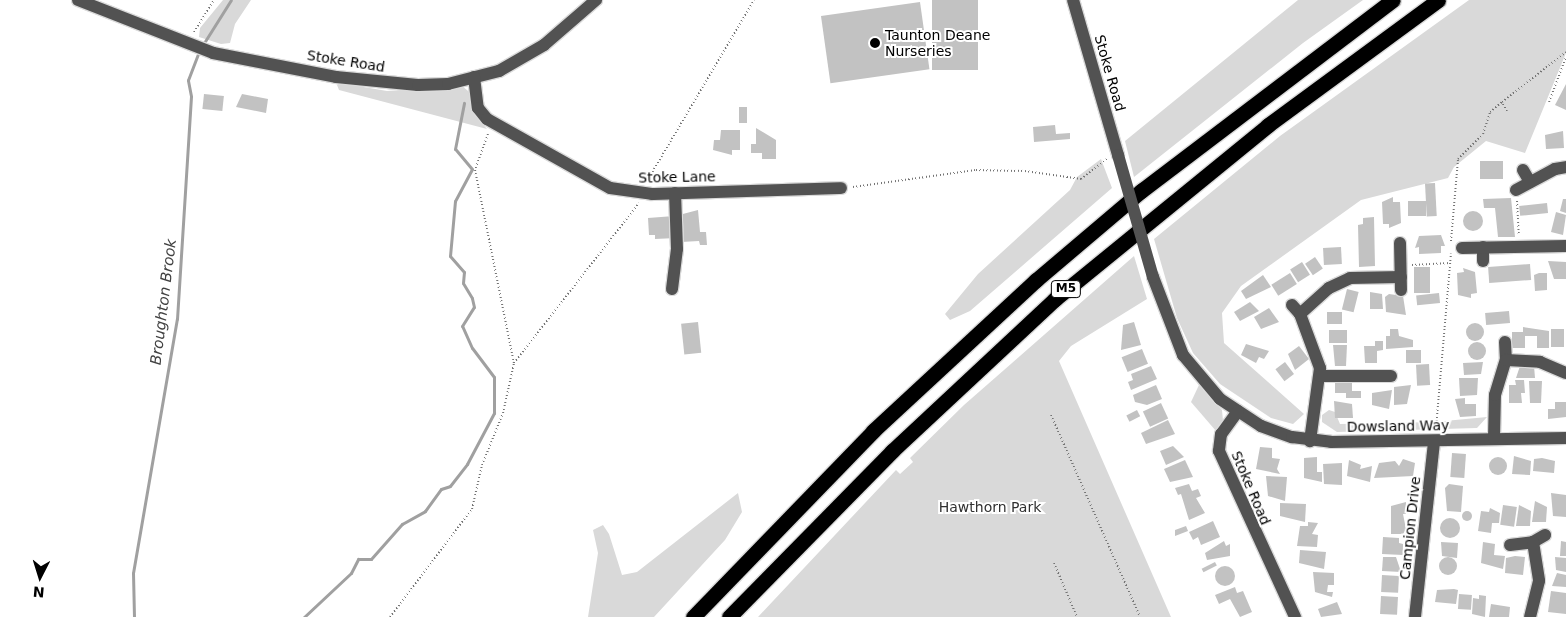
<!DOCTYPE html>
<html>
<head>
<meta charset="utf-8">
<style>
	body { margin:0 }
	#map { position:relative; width:1566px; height:617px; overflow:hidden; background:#fff; font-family:"DejaVu Sans",sans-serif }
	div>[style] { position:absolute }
	.green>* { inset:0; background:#d9d9d9 }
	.stream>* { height:3px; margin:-1.5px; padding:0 1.5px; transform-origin:1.5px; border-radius:1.5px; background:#a0a0a0 }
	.building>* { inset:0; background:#c2c2c2; transform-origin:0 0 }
	.round { border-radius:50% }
	.path>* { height:2px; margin-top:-1px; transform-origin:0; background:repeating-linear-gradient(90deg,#747474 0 1px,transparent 0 3.5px) }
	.roads { filter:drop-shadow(1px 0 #dbdbdb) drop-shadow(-1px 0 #dbdbdb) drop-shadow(0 1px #dbdbdb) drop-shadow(0 -1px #dbdbdb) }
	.minor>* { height:12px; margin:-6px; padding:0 6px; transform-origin:6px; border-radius:6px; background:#525252 }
	.highway>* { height:15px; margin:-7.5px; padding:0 7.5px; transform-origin:7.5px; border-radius:7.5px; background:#000 }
	.minor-bridge>* { height:12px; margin:-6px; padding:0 6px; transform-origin:6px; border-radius:6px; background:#525252 }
	.dots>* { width:14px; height:14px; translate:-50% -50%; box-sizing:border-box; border:2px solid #fff; border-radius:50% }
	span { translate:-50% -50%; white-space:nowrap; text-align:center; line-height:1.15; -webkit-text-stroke:4px #fff; paint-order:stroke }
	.shield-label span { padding:1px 4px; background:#fff; border:1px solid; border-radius:4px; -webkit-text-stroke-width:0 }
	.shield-label { font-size:12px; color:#000; font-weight:700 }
	.poi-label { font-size:14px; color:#000 }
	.left { translate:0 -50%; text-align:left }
	.street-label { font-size:14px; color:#000 }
	.park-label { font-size:14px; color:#303030 }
	.water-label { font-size:15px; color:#414141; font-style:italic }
	.north { position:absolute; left:15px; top:552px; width:50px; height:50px; -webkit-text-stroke:4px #fff; paint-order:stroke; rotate:185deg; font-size:14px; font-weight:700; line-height:20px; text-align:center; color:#000 }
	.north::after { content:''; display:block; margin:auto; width:18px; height:22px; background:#000; clip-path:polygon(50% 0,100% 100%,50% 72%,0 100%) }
</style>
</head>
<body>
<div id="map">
	<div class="green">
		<div style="clip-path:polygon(223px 0,251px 0,235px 24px,230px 43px,221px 44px,199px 37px,200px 28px)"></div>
		<div style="clip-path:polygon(1298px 0,1363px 0,1303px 43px,1134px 177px,1125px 141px)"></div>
		<div style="clip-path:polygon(1469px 0,1566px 0,1566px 53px,1525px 153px,1486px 141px,1454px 167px,1448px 178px,1361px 200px,1241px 286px,1222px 313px,1224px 343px,1304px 414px,1293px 424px,1271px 418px,1220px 384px,1193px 353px,1177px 318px,1154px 239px,1280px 136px)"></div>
		<div style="clip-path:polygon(340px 83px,387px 91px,462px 86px,473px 95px,480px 121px,487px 129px,339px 90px,337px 85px)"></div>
		<div style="clip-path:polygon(1101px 159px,1112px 188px,970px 311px,950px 320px,945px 314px,978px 274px,1070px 190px,1077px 177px)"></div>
		<div style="clip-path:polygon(1134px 256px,1147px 299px,1071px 346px,1059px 361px,1171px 617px,758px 617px,896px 470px,900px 474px,913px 462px,910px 458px,964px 405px)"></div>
		<div style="clip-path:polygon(1199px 385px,1222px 410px,1223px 421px,1216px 431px,1191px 402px)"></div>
		<div style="clip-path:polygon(1329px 410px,1335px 412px,1340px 424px,1434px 422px,1487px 417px,1477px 428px,1337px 432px,1322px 422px,1322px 415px)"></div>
		<div style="clip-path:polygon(738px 493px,742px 512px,725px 540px,654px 617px,588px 617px,598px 553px,593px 530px,603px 525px,609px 534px,622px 575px,637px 572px)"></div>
	</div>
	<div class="stream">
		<div style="left:202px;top:46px;width:54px;rotate:-57.8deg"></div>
		<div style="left:134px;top:617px;width:44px;rotate:-91.3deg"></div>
		<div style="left:133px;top:573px;width:258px;rotate:-80.2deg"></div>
		<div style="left:177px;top:319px;width:223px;rotate:-86.4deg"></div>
		<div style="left:191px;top:96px;width:16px;rotate:-101deg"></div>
		<div style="left:188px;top:80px;width:31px;rotate:-69deg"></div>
		<div style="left:304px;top:617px;width:64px;rotate:-43.1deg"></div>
		<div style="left:351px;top:573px;width:16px;rotate:-63deg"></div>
		<div style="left:358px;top:559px;width:13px"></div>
		<div style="left:371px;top:559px;width:47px;rotate:-48.5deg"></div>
		<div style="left:402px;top:524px;width:26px;rotate:-29deg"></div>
		<div style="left:425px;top:511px;width:27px;rotate:-54deg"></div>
		<div style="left:441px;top:489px;width:9px;rotate:-18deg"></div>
		<div style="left:450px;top:486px;width:28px;rotate:-52deg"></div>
		<div style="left:467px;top:464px;width:58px;rotate:-62.1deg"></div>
		<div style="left:494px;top:413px;width:36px;rotate:-90deg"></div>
		<div style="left:494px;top:377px;width:36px;rotate:-127deg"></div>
		<div style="left:472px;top:348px;width:24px;rotate:-114deg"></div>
		<div style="left:462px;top:326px;width:22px;rotate:-58deg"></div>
		<div style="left:474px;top:307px;width:9px;rotate:-103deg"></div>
		<div style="left:472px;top:298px;width:17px;rotate:-121deg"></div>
		<div style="left:463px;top:283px;width:11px;rotate:-85deg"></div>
		<div style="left:464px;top:272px;width:21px;rotate:-131deg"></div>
		<div style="left:450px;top:256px;width:55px;rotate:-84.8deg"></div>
		<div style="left:455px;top:201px;width:36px;rotate:-62deg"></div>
		<div style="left:472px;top:169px;width:26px;rotate:-130deg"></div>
		<div style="left:455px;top:149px;width:47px;rotate:-78.9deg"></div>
	</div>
	<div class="building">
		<div style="left:932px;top:0;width:46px;height:70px"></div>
		<div style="left:920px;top:2px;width:68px;height:100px;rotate:82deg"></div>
		<div style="clip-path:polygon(1566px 84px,1566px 110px,1555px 105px)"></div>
		<div style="left:204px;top:94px;width:20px;height:15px;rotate:6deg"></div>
		<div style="clip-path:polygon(242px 94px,268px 99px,266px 113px,236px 107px)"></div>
		<div style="left:739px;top:107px;width:8px;height:16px"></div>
		<div style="clip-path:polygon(1055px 125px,1056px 134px,1070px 133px,1070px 139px,1034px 142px,1033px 127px)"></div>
		<div style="clip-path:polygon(756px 128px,776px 140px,776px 159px,762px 159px,762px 153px,751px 153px,751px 144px,756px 144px)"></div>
		<div style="clip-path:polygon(721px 130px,740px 130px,740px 150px,732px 150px,732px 155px,713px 150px,714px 140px,720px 140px)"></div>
		<div style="clip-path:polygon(1563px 131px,1564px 148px,1546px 149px,1545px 135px)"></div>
		<div style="left:1480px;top:161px;width:23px;height:18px"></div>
		<div style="left:1435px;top:183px;width:33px;height:10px;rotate:87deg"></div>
		<div style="clip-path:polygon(1393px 197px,1393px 202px,1400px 202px,1401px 223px,1389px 228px,1389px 224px,1383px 224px,1382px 202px)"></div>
		<div style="clip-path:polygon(1511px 198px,1515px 237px,1498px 237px,1495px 208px,1484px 208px,1483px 199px)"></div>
		<div style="clip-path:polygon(1563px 199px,1566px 199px,1566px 213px,1560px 211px)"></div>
		<div style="left:1426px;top:201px;width:15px;height:18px;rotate:90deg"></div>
		<div style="left:1547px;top:203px;width:10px;height:28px;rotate:84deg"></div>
		<div style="clip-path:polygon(698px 210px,700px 232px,706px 232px,707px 245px,700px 245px,699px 241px,681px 242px,679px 215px)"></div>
		<div class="round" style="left:1463px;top:211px;width:20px;height:20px"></div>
		<div style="clip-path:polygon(1556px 212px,1566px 215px,1563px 235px,1551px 232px)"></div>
		<div style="clip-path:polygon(674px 216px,676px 238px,655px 239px,655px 235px,649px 235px,648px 218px)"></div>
		<div style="clip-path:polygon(1374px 217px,1375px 266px,1359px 267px,1358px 225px,1363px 224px,1363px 218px)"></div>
		<div style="clip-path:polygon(1441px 235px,1445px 246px,1441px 246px,1441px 253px,1419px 254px,1419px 247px,1415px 248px,1419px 236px)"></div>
		<div style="left:1341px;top:247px;width:17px;height:18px;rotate:87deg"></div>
		<div style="left:1315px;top:257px;width:14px;height:12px;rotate:56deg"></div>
		<div style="clip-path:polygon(1548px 261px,1566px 262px,1566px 279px,1554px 279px)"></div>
		<div style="left:1302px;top:262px;width:15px;height:14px;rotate:58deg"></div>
		<div style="left:1530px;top:264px;width:16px;height:42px;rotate:86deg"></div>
		<div style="left:1414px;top:267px;width:16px;height:26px"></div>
		<div style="clip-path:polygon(1463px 268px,1475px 272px,1477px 293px,1471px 294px,1471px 298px,1458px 295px,1457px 273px,1464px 272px)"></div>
		<div style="left:1290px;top:273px;width:13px;height:22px;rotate:58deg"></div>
		<div style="clip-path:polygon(1539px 273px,1547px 273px,1547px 290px,1535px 291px,1534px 275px)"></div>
		<div style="clip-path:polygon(1263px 275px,1271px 287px,1246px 299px,1241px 291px)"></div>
		<div style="left:1347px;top:289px;width:12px;height:21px;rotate:14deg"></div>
		<div style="clip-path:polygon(1370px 292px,1382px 294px,1383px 309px,1370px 309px)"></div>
		<div style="left:1439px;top:293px;width:10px;height:23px;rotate:84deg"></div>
		<div style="clip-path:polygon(1389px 294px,1403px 296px,1406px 315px,1386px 312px,1385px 297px)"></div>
		<div style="clip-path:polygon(1250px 302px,1259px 311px,1240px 321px,1234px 312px)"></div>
		<div style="clip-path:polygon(1269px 308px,1279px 322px,1261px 329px,1254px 317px)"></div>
		<div style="left:1509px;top:311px;width:12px;height:24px;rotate:85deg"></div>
		<div style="left:1327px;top:312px;width:15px;height:12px"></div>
		<div style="left:698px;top:322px;width:31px;height:17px;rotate:84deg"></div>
		<div style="clip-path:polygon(1134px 322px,1141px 345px,1121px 350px,1123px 325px)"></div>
		<div class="round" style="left:1466px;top:323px;width:18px;height:18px"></div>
		<div style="clip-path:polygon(1523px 327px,1549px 331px,1549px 348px,1537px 348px,1537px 336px,1525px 336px,1525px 348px,1512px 348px,1512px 332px,1523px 332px)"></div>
		<div style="clip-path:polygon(1390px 329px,1398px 329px,1399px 336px,1413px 340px,1413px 347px,1386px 349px,1386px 336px,1390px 336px)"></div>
		<div style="left:1551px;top:329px;width:13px;height:18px"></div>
		<div style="left:1329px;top:330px;width:18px;height:13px"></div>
		<div style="clip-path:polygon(1375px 341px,1383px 341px,1383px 350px,1377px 351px,1377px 363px,1365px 363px,1364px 346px,1375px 346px)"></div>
		<div class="round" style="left:1468px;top:342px;width:18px;height:18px"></div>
		<div style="clip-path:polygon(1246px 344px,1269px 351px,1264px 359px,1259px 357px,1256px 363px,1241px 355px)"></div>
		<div style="clip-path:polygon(1333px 345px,1347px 345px,1346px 366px,1335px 366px)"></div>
		<div style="clip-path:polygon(1299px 346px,1309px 359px,1295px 370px,1288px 354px)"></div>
		<div style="left:1142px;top:349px;width:16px;height:22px;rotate:68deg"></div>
		<div style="left:1406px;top:350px;width:15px;height:13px"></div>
		<div style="left:1285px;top:362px;width:15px;height:12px;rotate:53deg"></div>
		<div style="clip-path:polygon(1483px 362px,1481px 374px,1464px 375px,1463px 363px)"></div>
		<div style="left:1429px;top:364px;width:21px;height:13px;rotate:87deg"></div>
		<div style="clip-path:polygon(1151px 366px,1157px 379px,1131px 390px,1128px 382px,1133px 380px,1131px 374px)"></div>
		<div style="clip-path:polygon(1520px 366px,1534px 366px,1535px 378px,1516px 378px)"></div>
		<div style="clip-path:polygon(1459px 378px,1478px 378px,1477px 395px,1460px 396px)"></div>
		<div style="clip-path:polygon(1515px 380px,1524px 380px,1525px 393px,1521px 393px,1522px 403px,1509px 403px,1509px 385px,1516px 385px)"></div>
		<div style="clip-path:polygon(1335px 381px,1352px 381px,1352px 391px,1361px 391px,1361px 398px,1346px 398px,1346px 393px,1335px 393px)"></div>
		<div style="clip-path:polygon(1529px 381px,1542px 381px,1541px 403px,1530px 403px)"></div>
		<div style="clip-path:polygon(1156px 385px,1162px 399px,1147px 405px,1135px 402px,1133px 395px)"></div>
		<div style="clip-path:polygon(1411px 385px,1407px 404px,1394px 405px,1394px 387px)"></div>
		<div style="clip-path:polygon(1392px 390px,1389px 409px,1372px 405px,1372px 393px)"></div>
		<div style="clip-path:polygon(1465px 398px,1465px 404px,1476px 404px,1476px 416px,1460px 417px,1455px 399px)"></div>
		<div style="clip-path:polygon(1334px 401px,1352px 404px,1353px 418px,1335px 418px)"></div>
		<div style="clip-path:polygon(1555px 402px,1566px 402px,1566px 417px,1548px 419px,1548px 409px,1555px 409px)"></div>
		<div style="left:1161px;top:403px;width:17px;height:20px;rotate:65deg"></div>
		<div style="left:1137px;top:410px;width:7px;height:12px;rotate:63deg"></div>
		<div style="clip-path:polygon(1168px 420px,1175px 434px,1146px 444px,1141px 433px)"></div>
		<div style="clip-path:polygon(1173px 446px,1184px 457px,1166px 465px,1160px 451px)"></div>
		<div style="clip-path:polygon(1260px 447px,1272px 448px,1272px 458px,1280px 459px,1277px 469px,1280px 474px,1256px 469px)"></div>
		<div style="left:1452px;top:453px;width:14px;height:24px;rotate:4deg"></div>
		<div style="clip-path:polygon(1514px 456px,1531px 461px,1530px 475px,1512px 474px)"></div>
		<div class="round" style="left:1489px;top:457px;width:18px;height:18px"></div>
		<div style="clip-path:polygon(1317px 457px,1317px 472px,1322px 472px,1322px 482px,1304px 478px,1304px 458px)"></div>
		<div style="clip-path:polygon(1542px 458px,1555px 461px,1554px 473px,1533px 471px,1534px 459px)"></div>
		<div style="clip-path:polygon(1403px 459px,1415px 463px,1413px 476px,1374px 478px,1379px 463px,1395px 461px,1399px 466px)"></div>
		<div style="clip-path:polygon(1185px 460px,1193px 477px,1170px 482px,1164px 469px)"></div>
		<div style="clip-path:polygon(1349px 460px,1361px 465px,1360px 469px,1372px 466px,1370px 482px,1347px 476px)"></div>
		<div style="clip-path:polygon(1342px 463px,1342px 485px,1324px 484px,1323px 464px)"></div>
		<div style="clip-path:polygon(1266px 476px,1287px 477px,1285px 501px,1268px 496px)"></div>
		<div style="clip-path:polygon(1189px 484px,1192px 491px,1198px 489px,1201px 496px,1196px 498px,1205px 513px,1189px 520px,1181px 494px,1178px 495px,1175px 488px)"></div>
		<div style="clip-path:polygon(1449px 484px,1463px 486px,1461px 512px,1447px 511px,1445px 488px)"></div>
		<div style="clip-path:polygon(1551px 493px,1566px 495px,1566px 517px,1553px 516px)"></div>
		<div style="clip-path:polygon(1535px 501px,1547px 507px,1546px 522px,1532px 522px)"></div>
		<div style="clip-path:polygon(1406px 502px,1406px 514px,1403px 514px,1406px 529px,1403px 534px,1391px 534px,1391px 506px)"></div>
		<div style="clip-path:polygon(1280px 503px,1306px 504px,1305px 522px,1280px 516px)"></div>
		<div style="left:1503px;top:505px;width:14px;height:20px;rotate:8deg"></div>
		<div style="clip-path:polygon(1519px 505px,1531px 511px,1530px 526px,1516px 526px)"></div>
		<div style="clip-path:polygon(1490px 508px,1500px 513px,1499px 523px,1492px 523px,1491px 533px,1478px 531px,1481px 511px,1489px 512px)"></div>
		<div class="round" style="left:1462px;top:511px;width:10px;height:10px"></div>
		<div class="round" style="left:1440px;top:518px;width:20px;height:20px"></div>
		<div style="clip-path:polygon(1213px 521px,1220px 537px,1201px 545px,1198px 537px,1193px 540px,1189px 532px)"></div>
		<div style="clip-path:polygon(1308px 522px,1318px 523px,1312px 534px,1318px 535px,1317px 547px,1297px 546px,1300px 526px,1308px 526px)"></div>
		<div style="clip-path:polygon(1186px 526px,1188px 531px,1175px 536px,1175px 530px)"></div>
		<div style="clip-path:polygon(1383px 537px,1399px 538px,1399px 543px,1403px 544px,1403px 555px,1382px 554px)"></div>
		<div style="clip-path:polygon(1224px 541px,1226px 546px,1230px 544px,1230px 556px,1207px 560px,1205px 553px)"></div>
		<div style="clip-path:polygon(1561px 541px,1566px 542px,1566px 556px,1560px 556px)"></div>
		<div style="clip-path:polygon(1441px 542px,1458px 543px,1457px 558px,1442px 556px)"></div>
		<div style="clip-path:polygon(1483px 542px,1495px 544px,1494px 555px,1505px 556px,1503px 569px,1481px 563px)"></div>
		<div style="clip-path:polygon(1300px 550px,1326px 552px,1324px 569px,1299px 563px)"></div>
		<div style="clip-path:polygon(1515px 556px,1525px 557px,1523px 575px,1505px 573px,1506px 558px)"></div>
		<div style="clip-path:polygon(1383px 557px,1396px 557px,1401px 572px,1382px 571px)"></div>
		<div style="clip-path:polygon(1555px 557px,1566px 558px,1566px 572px,1556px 570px)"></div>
		<div class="round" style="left:1439px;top:557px;width:18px;height:18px"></div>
		<div style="left:1215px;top:562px;width:4px;height:15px;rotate:63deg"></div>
		<div class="round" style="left:1215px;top:566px;width:20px;height:20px"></div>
		<div style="clip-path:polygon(1313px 572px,1334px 573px,1334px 585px,1328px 585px,1327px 592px,1333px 592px,1332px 597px,1315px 592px)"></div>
		<div style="clip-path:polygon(1557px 573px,1566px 575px,1566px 587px,1552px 586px)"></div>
		<div style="left:1382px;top:575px;width:17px;height:17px;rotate:3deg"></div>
		<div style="clip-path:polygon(1235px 587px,1237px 593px,1243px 591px,1252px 612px,1240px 617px,1230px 599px,1219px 604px,1215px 595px)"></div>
		<div style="clip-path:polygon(1454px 589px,1458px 590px,1456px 604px,1435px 602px,1437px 590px)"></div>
		<div style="clip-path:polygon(1551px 591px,1566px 593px,1566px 614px,1548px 612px)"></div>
		<div style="left:1459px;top:594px;width:13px;height:15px;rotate:4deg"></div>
		<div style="clip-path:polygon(1479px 595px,1486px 596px,1485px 617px,1472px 614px,1473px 598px,1479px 599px)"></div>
		<div style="left:1381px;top:596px;width:17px;height:18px;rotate:3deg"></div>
		<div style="clip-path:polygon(1337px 602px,1342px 614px,1321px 617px,1318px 609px)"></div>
		<div style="clip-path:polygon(1491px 604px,1510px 607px,1509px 617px,1489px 617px)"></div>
	</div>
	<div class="path">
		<div style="left:194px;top:32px;width:38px;rotate:-58deg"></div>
		<div style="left:1549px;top:102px;width:48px;rotate:-69.3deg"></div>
		<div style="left:1507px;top:111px;width:10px;rotate:-119deg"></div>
		<div style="left:1502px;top:102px;width:81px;rotate:-38deg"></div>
		<div style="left:488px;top:134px;width:38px;rotate:110deg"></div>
		<div style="left:475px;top:170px;width:197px;rotate:78.6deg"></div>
		<div style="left:647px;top:181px;width:210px;rotate:-59.4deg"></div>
		<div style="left:853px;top:187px;width:124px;rotate:-7.9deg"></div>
		<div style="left:976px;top:170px;width:49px;rotate:1.2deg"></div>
		<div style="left:1025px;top:171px;width:57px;rotate:8.1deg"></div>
		<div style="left:1081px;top:179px;width:33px;rotate:-38deg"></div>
		<div style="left:1517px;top:201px;width:35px;rotate:87deg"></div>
		<div style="left:1451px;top:241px;width:82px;rotate:-85.1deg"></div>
		<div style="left:1458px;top:159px;width:35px;rotate:-45deg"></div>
		<div style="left:1483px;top:134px;width:23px;rotate:-72deg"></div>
		<div style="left:1490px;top:112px;width:16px;rotate:-40deg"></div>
		<div style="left:1412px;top:265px;width:38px;rotate:-3deg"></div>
		<div style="left:1051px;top:415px;width:221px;rotate:66.2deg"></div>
		<div style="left:1436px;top:428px;width:175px;rotate:-85.1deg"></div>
		<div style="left:1054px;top:563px;width:59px;rotate:66.9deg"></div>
		<div style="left:390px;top:617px;width:136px;rotate:-52.8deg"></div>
		<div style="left:472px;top:509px;width:45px;rotate:-77.2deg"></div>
		<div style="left:482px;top:465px;width:56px;rotate:-68deg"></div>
		<div style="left:503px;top:413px;width:51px;rotate:-77.6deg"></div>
		<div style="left:514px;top:363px;width:203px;rotate:-52deg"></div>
	</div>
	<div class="roads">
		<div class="minor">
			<div style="left:78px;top:0;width:145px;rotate:21.4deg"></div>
			<div style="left:213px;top:53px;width:125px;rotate:11deg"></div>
			<div style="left:336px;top:77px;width:82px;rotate:5.6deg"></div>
			<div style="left:418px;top:85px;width:30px;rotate:-2deg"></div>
			<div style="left:448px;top:84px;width:53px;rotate:-14.3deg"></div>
			<div style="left:499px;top:71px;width:52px;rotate:-30deg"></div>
			<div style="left:544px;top:45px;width:69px;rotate:-40.9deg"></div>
			<div style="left:1073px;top:0;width:161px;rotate:73.8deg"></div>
			<div style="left:474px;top:77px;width:31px;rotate:83deg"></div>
			<div style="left:478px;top:108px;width:14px;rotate:51deg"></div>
			<div style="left:487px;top:119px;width:141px;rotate:29.3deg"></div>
			<div style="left:610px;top:188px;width:42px;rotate:8.1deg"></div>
			<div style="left:652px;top:194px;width:189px;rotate:-1.8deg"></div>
			<div style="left:1523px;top:170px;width:14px;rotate:60deg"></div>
			<div style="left:1516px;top:190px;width:44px;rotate:-28.3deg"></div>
			<div style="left:1555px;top:169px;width:11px;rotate:-10deg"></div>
			<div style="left:1400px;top:243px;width:47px;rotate:88.8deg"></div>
			<div style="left:1483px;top:247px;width:14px;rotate:90deg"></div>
			<div style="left:1462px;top:248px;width:104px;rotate:-1.1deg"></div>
			<div style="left:1153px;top:277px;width:84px;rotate:69deg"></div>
			<div style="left:1183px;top:355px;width:57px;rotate:49.9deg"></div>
			<div style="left:1220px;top:399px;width:49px;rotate:33.4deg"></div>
			<div style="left:1261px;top:426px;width:33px;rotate:20deg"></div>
			<div style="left:1292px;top:437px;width:39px;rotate:7deg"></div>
			<div style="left:1331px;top:442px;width:235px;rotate:-1deg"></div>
			<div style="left:672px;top:289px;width:40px;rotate:-82.9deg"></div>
			<div style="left:677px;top:249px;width:56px;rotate:-92deg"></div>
			<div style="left:1292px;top:305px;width:12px;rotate:48deg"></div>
			<div style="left:1300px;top:314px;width:58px;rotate:69.7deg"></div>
			<div style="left:1320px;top:368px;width:74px;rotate:97.8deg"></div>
			<div style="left:1300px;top:314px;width:39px;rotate:-42deg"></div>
			<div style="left:1329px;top:288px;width:23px;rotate:-25deg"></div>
			<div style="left:1350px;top:278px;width:51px;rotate:-1.1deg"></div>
			<div style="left:1505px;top:342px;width:18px;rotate:87deg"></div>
			<div style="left:1320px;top:376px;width:71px"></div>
			<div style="left:1238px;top:411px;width:29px;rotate:126deg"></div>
			<div style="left:1221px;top:434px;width:17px;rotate:97deg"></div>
			<div style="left:1219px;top:451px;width:183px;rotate:65.4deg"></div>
			<div style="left:1494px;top:438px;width:43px;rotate:-88.7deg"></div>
			<div style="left:1495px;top:395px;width:37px;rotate:-73deg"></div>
			<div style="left:1506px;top:360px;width:34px;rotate:3deg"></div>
			<div style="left:1540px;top:362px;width:28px;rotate:23deg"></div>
			<div style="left:1533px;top:542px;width:14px;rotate:-30deg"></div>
			<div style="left:1510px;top:545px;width:23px;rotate:-7deg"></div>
			<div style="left:1533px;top:542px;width:39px;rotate:81deg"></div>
			<div style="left:1539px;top:581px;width:37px;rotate:104deg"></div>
			<div style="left:1415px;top:617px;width:177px;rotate:-83.8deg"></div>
		</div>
		<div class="highway">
			<div style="left:693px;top:617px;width:259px;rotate:-45.9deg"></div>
			<div style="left:873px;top:431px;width:222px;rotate:-42.8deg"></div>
			<div style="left:1036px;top:280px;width:138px;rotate:-40.3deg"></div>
			<div style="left:1141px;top:191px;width:316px;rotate:-37.2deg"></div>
			<div style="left:729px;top:617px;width:233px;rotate:-45.5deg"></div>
			<div style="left:892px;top:451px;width:223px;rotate:-43deg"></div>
			<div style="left:1055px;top:299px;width:275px;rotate:-39.2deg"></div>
			<div style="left:1268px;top:125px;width:211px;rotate:-36.3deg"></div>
		</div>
	</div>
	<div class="minor-bridge">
		<div style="left:1118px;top:155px;width:127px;rotate:74deg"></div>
	</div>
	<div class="dots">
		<div style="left:875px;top:43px;background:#000"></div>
	</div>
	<div class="shield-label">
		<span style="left:1066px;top:289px">M5</span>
	</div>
	<div class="poi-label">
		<span class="left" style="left:885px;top:43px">Taunton Deane<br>Nurseries</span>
	</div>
	<div class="street-label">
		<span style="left:346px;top:61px;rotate:9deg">Stoke Road</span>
		<span style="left:1110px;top:73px;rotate:74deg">Stoke Road</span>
		<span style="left:677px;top:177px;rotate:-1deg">Stoke Lane</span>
		<span style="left:1398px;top:426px;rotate:-1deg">Dowsland Way</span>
		<span style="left:1251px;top:488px;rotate:67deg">Stoke Road</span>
		<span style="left:1410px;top:528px;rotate:-84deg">Campion Drive</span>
	</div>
	<div class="park-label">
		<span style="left:990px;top:507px">Hawthorn Park</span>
	</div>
	<div class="water-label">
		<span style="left:164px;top:302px;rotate:-83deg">Broughton Brook</span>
	</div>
	<div class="north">N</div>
</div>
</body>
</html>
